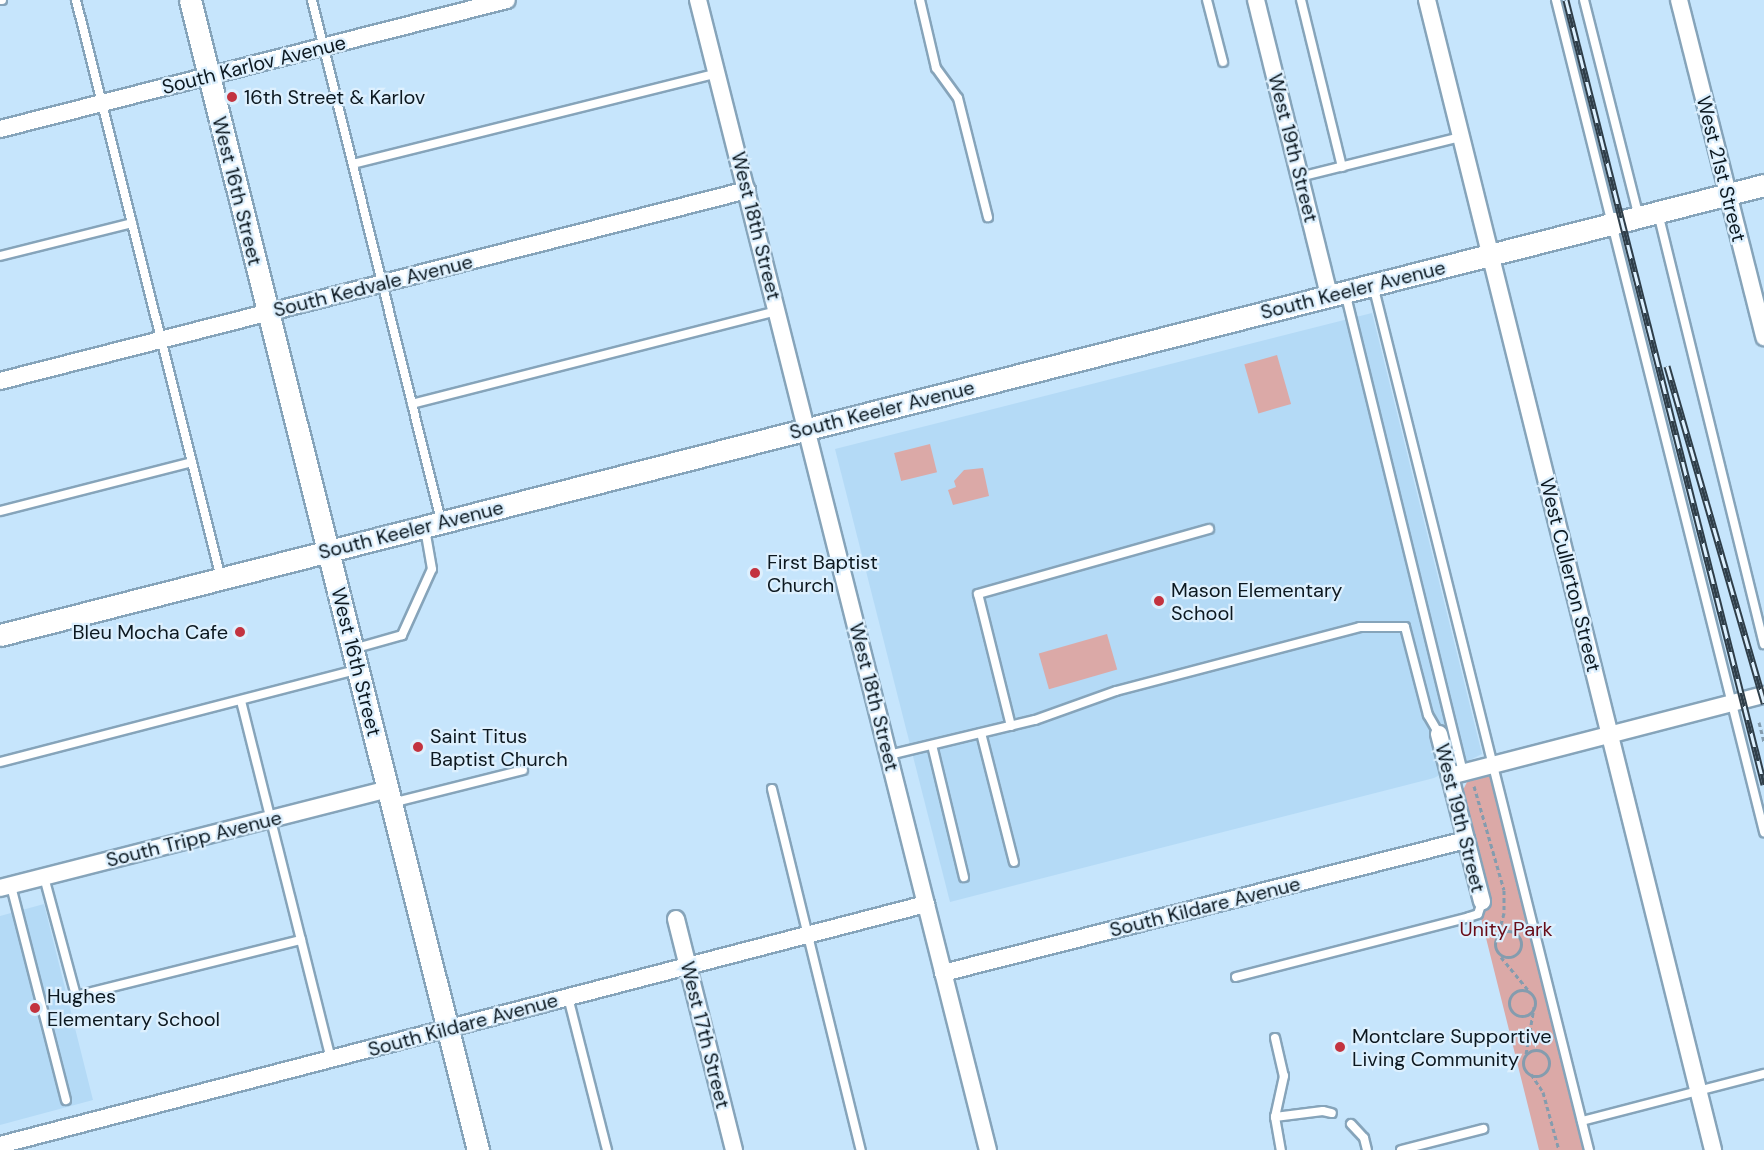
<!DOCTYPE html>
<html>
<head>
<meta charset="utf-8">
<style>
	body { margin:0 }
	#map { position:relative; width:1764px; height:1150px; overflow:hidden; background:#c6e5fc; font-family:"DM Sans",sans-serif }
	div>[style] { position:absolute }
	.built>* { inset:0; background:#b4daf6 }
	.green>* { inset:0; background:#dba9a7; transform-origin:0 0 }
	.path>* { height:3px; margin-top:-1.5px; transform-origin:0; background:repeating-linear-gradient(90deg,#849cae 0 4.5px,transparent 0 7.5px) }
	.path>.ring { margin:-1.5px; padding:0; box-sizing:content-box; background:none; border:3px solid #849cae; border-radius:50% }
	.roads { filter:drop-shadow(2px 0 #86a4ba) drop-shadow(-2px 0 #86a4ba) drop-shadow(0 2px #86a4ba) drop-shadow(0 -2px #86a4ba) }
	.service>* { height:8px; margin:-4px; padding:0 4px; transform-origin:4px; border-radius:4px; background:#fff }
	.minor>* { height:16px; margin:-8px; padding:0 8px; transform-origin:8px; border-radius:8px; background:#fff }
	.tertiary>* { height:21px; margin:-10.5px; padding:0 10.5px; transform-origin:10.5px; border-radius:10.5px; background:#fff }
	.rail>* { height:7px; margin-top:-3.5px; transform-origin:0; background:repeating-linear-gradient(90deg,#ddf0fe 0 14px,#2f3e49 0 28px); box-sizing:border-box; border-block:2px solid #2f3e49 }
	.dots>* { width:16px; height:16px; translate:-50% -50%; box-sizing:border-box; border:3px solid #ddf0fe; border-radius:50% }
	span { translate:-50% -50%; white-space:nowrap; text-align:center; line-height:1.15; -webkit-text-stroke:4.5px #ddf0fe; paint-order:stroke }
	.street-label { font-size:20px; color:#0c1820 }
	.poi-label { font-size:20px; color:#0c1820 }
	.left { translate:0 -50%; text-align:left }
	.right { translate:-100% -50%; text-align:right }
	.park-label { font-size:20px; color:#680c18 }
</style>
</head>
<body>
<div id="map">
	<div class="built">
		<div style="clip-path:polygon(1372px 313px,1482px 754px,1434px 778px,950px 902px,835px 449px)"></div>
		<div style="clip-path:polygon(44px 904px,93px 1100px,0 1125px,0 916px)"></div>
	</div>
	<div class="green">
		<div style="left:1277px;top:355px;width:51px;height:34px;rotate:74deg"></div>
		<div style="left:930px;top:444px;width:29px;height:37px;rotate:76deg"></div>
		<div style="clip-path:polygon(983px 468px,989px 496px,953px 505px,948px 490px,956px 487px,954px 481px,964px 470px)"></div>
		<div style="left:1107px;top:634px;width:37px;height:71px;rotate:74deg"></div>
		<div style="clip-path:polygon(1490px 776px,1583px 1150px,1539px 1150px,1479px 910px,1491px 906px,1462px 792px,1467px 782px)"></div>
	</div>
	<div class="path">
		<div style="left:1759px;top:722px;width:21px;rotate:76deg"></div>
		<div style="left:1474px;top:786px;width:108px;rotate:73.9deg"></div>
		<div style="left:1504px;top:890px;width:23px;rotate:90deg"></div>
		<div style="left:1504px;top:913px;width:24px;rotate:105deg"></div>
		<div class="ring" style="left:1495px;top:931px;width:23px;height:23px"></div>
		<div style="left:1501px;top:957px;width:44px;rotate:50.5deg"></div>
		<div class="ring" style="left:1509px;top:990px;width:23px;height:23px"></div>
		<div class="ring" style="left:1523px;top:1050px;width:23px;height:23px"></div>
		<div style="left:1526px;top:1054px;width:48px;rotate:-80.3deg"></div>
		<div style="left:1531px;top:1074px;width:22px;rotate:56deg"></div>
		<div style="left:1543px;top:1092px;width:60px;rotate:74.6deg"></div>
	</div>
	<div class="roads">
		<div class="service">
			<div style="left:0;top:0;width:2px"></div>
			<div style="left:76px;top:0;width:596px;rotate:75.92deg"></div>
			<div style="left:312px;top:0;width:537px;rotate:76.09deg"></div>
			<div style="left:920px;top:0;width:70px;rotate:76.8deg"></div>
			<div style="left:936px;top:68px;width:37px;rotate:54deg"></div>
			<div style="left:958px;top:98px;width:123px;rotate:75.9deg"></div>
			<div style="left:1207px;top:0;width:64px;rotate:75.5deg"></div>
			<div style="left:1301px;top:0;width:172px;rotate:76.2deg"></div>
			<div style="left:1556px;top:0;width:858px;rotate:75.96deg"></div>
			<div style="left:1584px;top:0;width:224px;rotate:75.8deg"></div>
			<div style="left:353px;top:164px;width:375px;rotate:-14deg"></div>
			<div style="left:1300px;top:177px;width:166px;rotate:-14deg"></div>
			<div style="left:1658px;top:213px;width:444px;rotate:76.2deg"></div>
			<div style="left:0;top:256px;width:136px;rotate:-14deg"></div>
			<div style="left:1373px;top:285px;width:892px;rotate:75.98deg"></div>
			<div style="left:1345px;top:292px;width:494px;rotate:76.2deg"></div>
			<div style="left:412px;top:404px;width:378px;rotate:-14.3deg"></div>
			<div style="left:0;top:511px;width:198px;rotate:-14.3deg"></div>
			<div style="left:353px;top:649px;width:51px;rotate:-15.9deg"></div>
			<div style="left:402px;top:635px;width:72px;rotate:-65.6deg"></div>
			<div style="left:432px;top:569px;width:41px;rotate:-99.9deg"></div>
			<div style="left:241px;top:701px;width:369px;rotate:75.9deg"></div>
			<div style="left:1011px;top:726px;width:136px;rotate:-104deg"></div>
			<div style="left:978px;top:594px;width:240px;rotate:-15.7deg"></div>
			<div style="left:981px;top:733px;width:133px;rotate:75.7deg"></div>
			<div style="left:932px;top:745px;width:136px;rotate:76.4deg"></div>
			<div style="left:889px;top:755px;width:150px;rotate:-13.5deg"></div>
			<div style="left:1035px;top:720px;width:86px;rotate:-19.7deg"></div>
			<div style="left:1116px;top:691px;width:252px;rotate:-14.7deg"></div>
			<div style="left:1360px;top:627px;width:45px"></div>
			<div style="left:1405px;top:627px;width:91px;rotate:75.4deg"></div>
			<div style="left:1428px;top:715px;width:22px;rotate:60deg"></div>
			<div style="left:0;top:762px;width:369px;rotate:-14.5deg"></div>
			<div style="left:772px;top:789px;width:372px;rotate:76.2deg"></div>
			<div style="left:392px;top:803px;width:135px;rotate:-14.1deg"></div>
			<div style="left:44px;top:877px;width:123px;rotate:74.9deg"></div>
			<div style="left:76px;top:996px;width:232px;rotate:-14deg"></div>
			<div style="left:11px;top:886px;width:221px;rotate:75.6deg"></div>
			<div style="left:1236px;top:977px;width:241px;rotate:-14.4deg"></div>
			<div style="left:1469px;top:917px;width:9px;rotate:-18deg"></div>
			<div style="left:1478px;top:914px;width:13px;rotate:-72deg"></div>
			<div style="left:568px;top:997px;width:158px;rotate:75.7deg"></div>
			<div style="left:1275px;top:1038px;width:39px;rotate:77deg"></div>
			<div style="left:1284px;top:1076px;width:42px;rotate:102.4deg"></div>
			<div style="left:1275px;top:1117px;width:34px;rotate:80deg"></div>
			<div style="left:1275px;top:1117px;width:48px;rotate:-7.1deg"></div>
			<div style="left:1323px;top:1111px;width:9px;rotate:13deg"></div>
			<div style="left:1582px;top:1121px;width:188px;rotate:-14.5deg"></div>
			<div style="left:1351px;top:1124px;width:19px;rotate:47deg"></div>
			<div style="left:1364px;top:1138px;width:12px;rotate:76deg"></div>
			<div style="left:1401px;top:1150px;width:85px;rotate:-14.4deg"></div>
		</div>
		<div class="minor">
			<div style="left:698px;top:0;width:1186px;rotate:75.85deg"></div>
			<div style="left:1256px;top:0;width:305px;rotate:76.1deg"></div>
			<div style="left:1427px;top:0;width:1185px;rotate:76.03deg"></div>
			<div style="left:1679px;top:0;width:348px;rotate:75.8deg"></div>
			<div style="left:0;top:129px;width:523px;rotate:-14.28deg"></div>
			<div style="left:0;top:381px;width:771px;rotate:-14.34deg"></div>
			<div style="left:1439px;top:734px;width:173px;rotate:75.6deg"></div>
			<div style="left:1450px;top:776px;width:324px;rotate:-14.5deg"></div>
			<div style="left:0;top:888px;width:400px;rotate:-14.3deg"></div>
			<div style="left:676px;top:919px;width:238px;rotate:75.9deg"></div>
			<div style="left:943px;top:973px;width:540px;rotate:-14.27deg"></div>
			<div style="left:0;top:1145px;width:957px;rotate:-14.59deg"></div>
		</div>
		<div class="tertiary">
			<div style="left:190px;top:0;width:1186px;rotate:75.94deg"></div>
			<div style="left:0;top:635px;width:1820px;rotate:-14.31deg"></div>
		</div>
	</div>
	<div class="rail">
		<div style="left:1566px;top:0;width:809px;rotate:75.83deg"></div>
		<div style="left:1667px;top:366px;width:351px;rotate:73.9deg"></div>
	</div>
	<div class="dots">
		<div style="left:232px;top:97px;background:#c3333f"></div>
		<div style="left:755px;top:573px;background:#c3333f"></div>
		<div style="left:1159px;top:601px;background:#c3333f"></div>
		<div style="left:240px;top:632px;background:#c3333f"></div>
		<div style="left:418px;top:747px;background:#c3333f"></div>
		<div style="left:35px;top:1008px;background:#c3333f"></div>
		<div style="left:1340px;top:1047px;background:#c3333f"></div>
	</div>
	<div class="street-label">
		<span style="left:254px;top:65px;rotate:-14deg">South Karlov Avenue</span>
		<span style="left:1293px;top:148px;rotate:76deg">West 19th Street</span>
		<span style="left:1721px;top:169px;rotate:76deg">West 21st Street</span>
		<span style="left:237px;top:191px;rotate:76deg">West 16th Street</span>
		<span style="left:756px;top:226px;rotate:76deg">West 18th Street</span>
		<span style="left:373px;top:286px;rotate:-14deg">South Kedvale Avenue</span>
		<span style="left:1353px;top:290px;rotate:-14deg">South Keeler Avenue</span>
		<span style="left:882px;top:410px;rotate:-14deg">South Keeler Avenue</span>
		<span style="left:411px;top:530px;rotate:-14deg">South Keeler Avenue</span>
		<span style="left:1570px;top:575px;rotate:76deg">West Cullerton Street</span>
		<span style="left:356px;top:662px;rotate:76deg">West 16th Street</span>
		<span style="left:874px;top:697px;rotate:76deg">West 18th Street</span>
		<span style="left:1460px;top:818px;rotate:76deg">West 19th Street</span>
		<span style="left:194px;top:839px;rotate:-14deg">South Tripp Avenue</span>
		<span style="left:1205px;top:907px;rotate:-14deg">South Kildare Avenue</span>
		<span style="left:463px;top:1025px;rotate:-15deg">South Kildare Avenue</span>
		<span style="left:705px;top:1035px;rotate:76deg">West 17th Street</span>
	</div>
	<div class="poi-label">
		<span class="left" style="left:244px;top:97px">16th Street &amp; Karlov</span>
		<span class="left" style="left:767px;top:574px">First Baptist<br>Church</span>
		<span class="left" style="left:1171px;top:602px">Mason Elementary<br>School</span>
		<span class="right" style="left:228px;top:632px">Bleu Mocha Cafe</span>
		<span class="left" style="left:430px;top:748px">Saint Titus<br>Baptist Church</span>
		<span class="left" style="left:47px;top:1008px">Hughes<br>Elementary School</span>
		<span class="left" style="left:1352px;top:1048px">Montclare Supportive<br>Living Community</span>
	</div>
	<div class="park-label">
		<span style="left:1506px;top:929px">Unity Park</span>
	</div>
</div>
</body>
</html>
